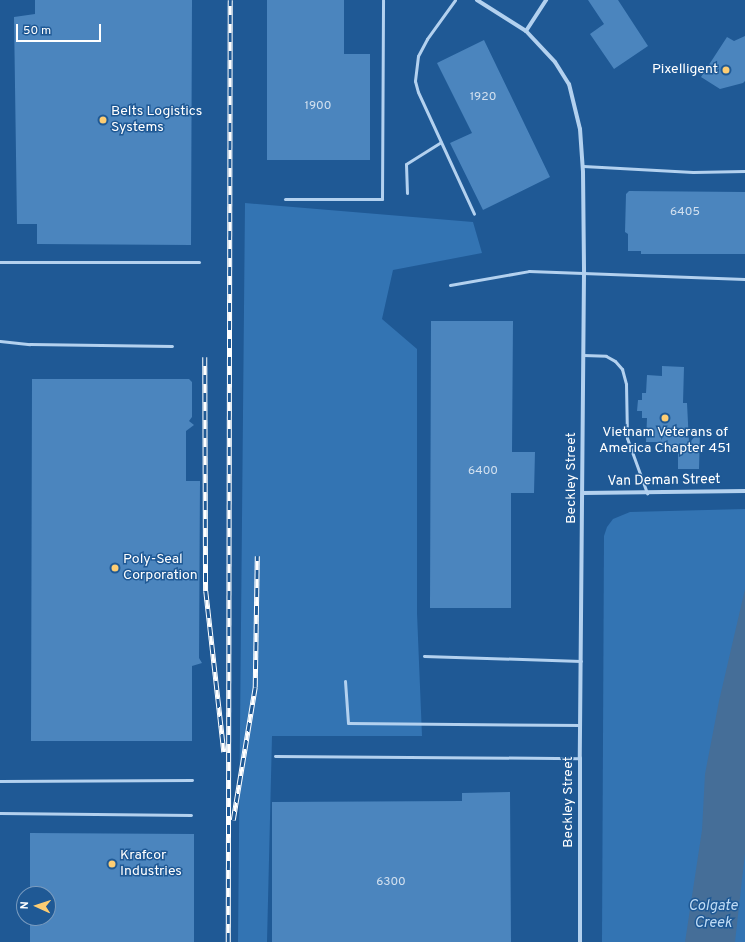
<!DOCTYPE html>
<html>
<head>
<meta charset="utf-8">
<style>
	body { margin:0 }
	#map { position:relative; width:745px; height:942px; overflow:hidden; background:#1f5995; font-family:Overpass,sans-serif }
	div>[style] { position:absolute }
	.green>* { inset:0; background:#3374b3 }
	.water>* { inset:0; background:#456e98 }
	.building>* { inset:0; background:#4b85be }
	.lane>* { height:3px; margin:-1.5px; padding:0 1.5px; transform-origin:1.5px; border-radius:1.5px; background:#b3d1ef }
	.street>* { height:4px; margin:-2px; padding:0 2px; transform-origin:2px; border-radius:2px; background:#b3d1ef }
	.rail>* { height:4.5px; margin-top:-2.25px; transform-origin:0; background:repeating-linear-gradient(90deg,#1f5995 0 9px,#fff 0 18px); box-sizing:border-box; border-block:1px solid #fff }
	.dots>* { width:11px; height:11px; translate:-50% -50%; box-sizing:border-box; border:2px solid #1f5995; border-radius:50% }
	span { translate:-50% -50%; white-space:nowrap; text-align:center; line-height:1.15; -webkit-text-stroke:3px #1f5995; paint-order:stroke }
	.number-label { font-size:12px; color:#d2e0ef }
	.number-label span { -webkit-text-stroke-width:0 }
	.poi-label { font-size:14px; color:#fff }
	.right { translate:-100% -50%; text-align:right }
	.left { translate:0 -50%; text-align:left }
	.street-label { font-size:14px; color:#fff }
	.water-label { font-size:15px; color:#bfdbf5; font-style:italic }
	.north { position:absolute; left:16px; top:886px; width:40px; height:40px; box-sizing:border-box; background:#1f5995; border:1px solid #799bbf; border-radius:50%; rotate:273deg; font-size:11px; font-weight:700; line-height:16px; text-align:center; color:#fff }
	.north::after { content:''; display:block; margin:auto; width:14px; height:18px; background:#fdcd73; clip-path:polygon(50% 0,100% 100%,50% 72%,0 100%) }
	.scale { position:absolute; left:16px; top:24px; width:85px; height:18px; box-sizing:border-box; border:2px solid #fff; border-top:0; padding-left:5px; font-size:12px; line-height:14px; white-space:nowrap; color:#fff; -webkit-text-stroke:3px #1f5995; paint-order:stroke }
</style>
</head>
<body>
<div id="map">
	<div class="green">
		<div style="clip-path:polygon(245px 203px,473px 222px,482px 253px,393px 270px,382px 319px,417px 349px,417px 613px,422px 736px,272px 736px,267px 942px,238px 942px)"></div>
		<div style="clip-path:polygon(745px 509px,745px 942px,602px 942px,604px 536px,607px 527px,613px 519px,630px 512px)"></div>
	</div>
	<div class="water">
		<div style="clip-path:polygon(745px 589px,745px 853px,735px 942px,685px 942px,702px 830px,705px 774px,719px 701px)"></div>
	</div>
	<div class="building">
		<div style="clip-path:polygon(35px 0,192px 0,191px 245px,37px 244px,37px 224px,17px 224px,14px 17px,35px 14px)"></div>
		<div style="clip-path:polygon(267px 0,344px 0,344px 54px,370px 54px,370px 160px,267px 160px)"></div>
		<div style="clip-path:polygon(588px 0,618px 0,648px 46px,614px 69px,590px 34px,604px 24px)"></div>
		<div style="clip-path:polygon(745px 36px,745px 81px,743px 83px,720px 89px,701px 77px,727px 37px,734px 41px)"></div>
		<div style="clip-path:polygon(484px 40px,550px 177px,483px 210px,450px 143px,472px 133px,437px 63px)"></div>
		<div style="clip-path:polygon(629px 191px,745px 192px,745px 254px,641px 254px,641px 251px,628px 251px,628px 234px,625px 232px,626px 194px)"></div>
		<div style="clip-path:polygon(431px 321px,513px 321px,512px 452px,535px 452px,534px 493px,511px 493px,511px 608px,430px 608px)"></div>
		<div style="clip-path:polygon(662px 366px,684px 367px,683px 403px,687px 403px,689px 443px,700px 431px,699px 469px,678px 469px,678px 447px,661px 447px,661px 444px,658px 444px,658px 442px,646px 442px,647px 418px,642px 418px,642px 411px,637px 411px,638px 400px,642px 400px,642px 393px,646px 393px,647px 375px,662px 376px)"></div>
		<div style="clip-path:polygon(32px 379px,189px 379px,192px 382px,192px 417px,189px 421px,194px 425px,186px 431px,186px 481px,200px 481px,199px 658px,202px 663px,192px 666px,192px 741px,31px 741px)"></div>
		<div style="clip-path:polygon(510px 792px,511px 942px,272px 942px,272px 802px,462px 801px,462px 793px)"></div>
		<div style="clip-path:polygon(30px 833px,194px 834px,194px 942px,30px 942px,30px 918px,48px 918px,48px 894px,30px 894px)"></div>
	</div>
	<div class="lane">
		<div style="left:455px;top:0;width:48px;rotate:125.7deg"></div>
		<div style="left:427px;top:39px;width:19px;rotate:118deg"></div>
		<div style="left:418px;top:56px;width:25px;rotate:97deg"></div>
		<div style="left:415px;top:81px;width:11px;rotate:75deg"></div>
		<div style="left:418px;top:92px;width:134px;rotate:65.3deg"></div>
		<div style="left:583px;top:166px;width:110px;rotate:3.1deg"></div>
		<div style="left:693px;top:172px;width:52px;rotate:-1.1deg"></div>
		<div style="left:407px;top:193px;width:29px;rotate:-92deg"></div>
		<div style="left:406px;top:164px;width:41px;rotate:-32.2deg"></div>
		<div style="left:285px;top:199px;width:97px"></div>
		<div style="left:382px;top:199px;width:199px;rotate:-89.7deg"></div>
		<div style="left:0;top:262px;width:199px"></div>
		<div style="left:450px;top:285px;width:80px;rotate:-10deg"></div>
		<div style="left:529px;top:271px;width:216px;rotate:2.1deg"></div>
		<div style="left:0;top:341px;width:30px;rotate:6deg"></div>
		<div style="left:30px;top:344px;width:142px;rotate:0.8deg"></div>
		<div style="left:583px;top:355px;width:23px;rotate:2deg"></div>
		<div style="left:606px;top:356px;width:10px;rotate:29deg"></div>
		<div style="left:615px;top:361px;width:11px;rotate:49deg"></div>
		<div style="left:622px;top:369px;width:16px;rotate:75deg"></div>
		<div style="left:626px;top:384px;width:54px;rotate:88.9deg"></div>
		<div style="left:627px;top:438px;width:59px;rotate:70deg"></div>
		<div style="left:424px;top:656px;width:157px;rotate:1.8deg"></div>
		<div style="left:345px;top:681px;width:42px;rotate:85.9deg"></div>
		<div style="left:348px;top:723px;width:232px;rotate:0.5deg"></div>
		<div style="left:275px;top:756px;width:305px;rotate:0.4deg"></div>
		<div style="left:0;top:781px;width:192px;rotate:-0.3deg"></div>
		<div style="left:0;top:813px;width:191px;rotate:0.6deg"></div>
	</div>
	<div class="street">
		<div style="left:477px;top:0;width:58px;rotate:32.3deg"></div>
		<div style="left:526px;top:31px;width:42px;rotate:46.9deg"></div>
		<div style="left:555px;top:62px;width:26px;rotate:58deg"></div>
		<div style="left:569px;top:84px;width:46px;rotate:76.3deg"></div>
		<div style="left:580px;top:129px;width:43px;rotate:86deg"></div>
		<div style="left:583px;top:172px;width:101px;rotate:89.4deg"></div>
		<div style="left:584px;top:273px;width:485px;rotate:90.5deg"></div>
		<div style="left:580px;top:758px;width:184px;rotate:90deg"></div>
		<div style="left:526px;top:31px;width:37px;rotate:-57deg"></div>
		<div style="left:583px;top:493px;width:162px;rotate:-0.7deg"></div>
	</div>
	<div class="rail">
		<div style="left:205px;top:357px;width:234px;rotate:89.8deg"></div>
		<div style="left:206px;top:591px;width:162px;rotate:83.6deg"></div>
		<div style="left:233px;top:820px;width:135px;rotate:-80.6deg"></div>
		<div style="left:255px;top:687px;width:131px;rotate:-89.1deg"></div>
		<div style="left:228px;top:942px;width:942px;rotate:-89.88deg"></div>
	</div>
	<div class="dots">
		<div style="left:726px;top:70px;background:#fdcd73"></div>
		<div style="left:103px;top:120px;background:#fdcd73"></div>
		<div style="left:665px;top:418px;background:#fdcd73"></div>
		<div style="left:115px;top:568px;background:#fdcd73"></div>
		<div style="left:112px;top:864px;background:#fdcd73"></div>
	</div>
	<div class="number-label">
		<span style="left:483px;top:98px">1920</span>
		<span style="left:318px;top:107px">1900</span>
		<span style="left:685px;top:213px">6405</span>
		<span style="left:483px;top:472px">6400</span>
		<span style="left:391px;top:883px">6300</span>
	</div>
	<div class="poi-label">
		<span class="right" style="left:718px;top:70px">Pixelligent</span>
		<span class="left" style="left:111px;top:120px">Belts Logistics<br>Systems</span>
		<span style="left:665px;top:441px">Vietnam Veterans of<br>America Chapter 451</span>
		<span class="left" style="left:123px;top:568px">Poly-Seal<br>Corporation</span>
		<span class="left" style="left:120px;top:864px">Krafcor<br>Industries</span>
	</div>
	<div class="street-label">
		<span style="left:572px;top:478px;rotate:-90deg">Beckley Street</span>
		<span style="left:664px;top:481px;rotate:-1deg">Van Deman Street</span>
		<span style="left:569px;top:802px;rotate:-90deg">Beckley Street</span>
	</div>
	<div class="water-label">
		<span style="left:713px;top:915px">Colgate<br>Creek</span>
	</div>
	<div class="north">N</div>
	<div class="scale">50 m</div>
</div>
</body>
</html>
